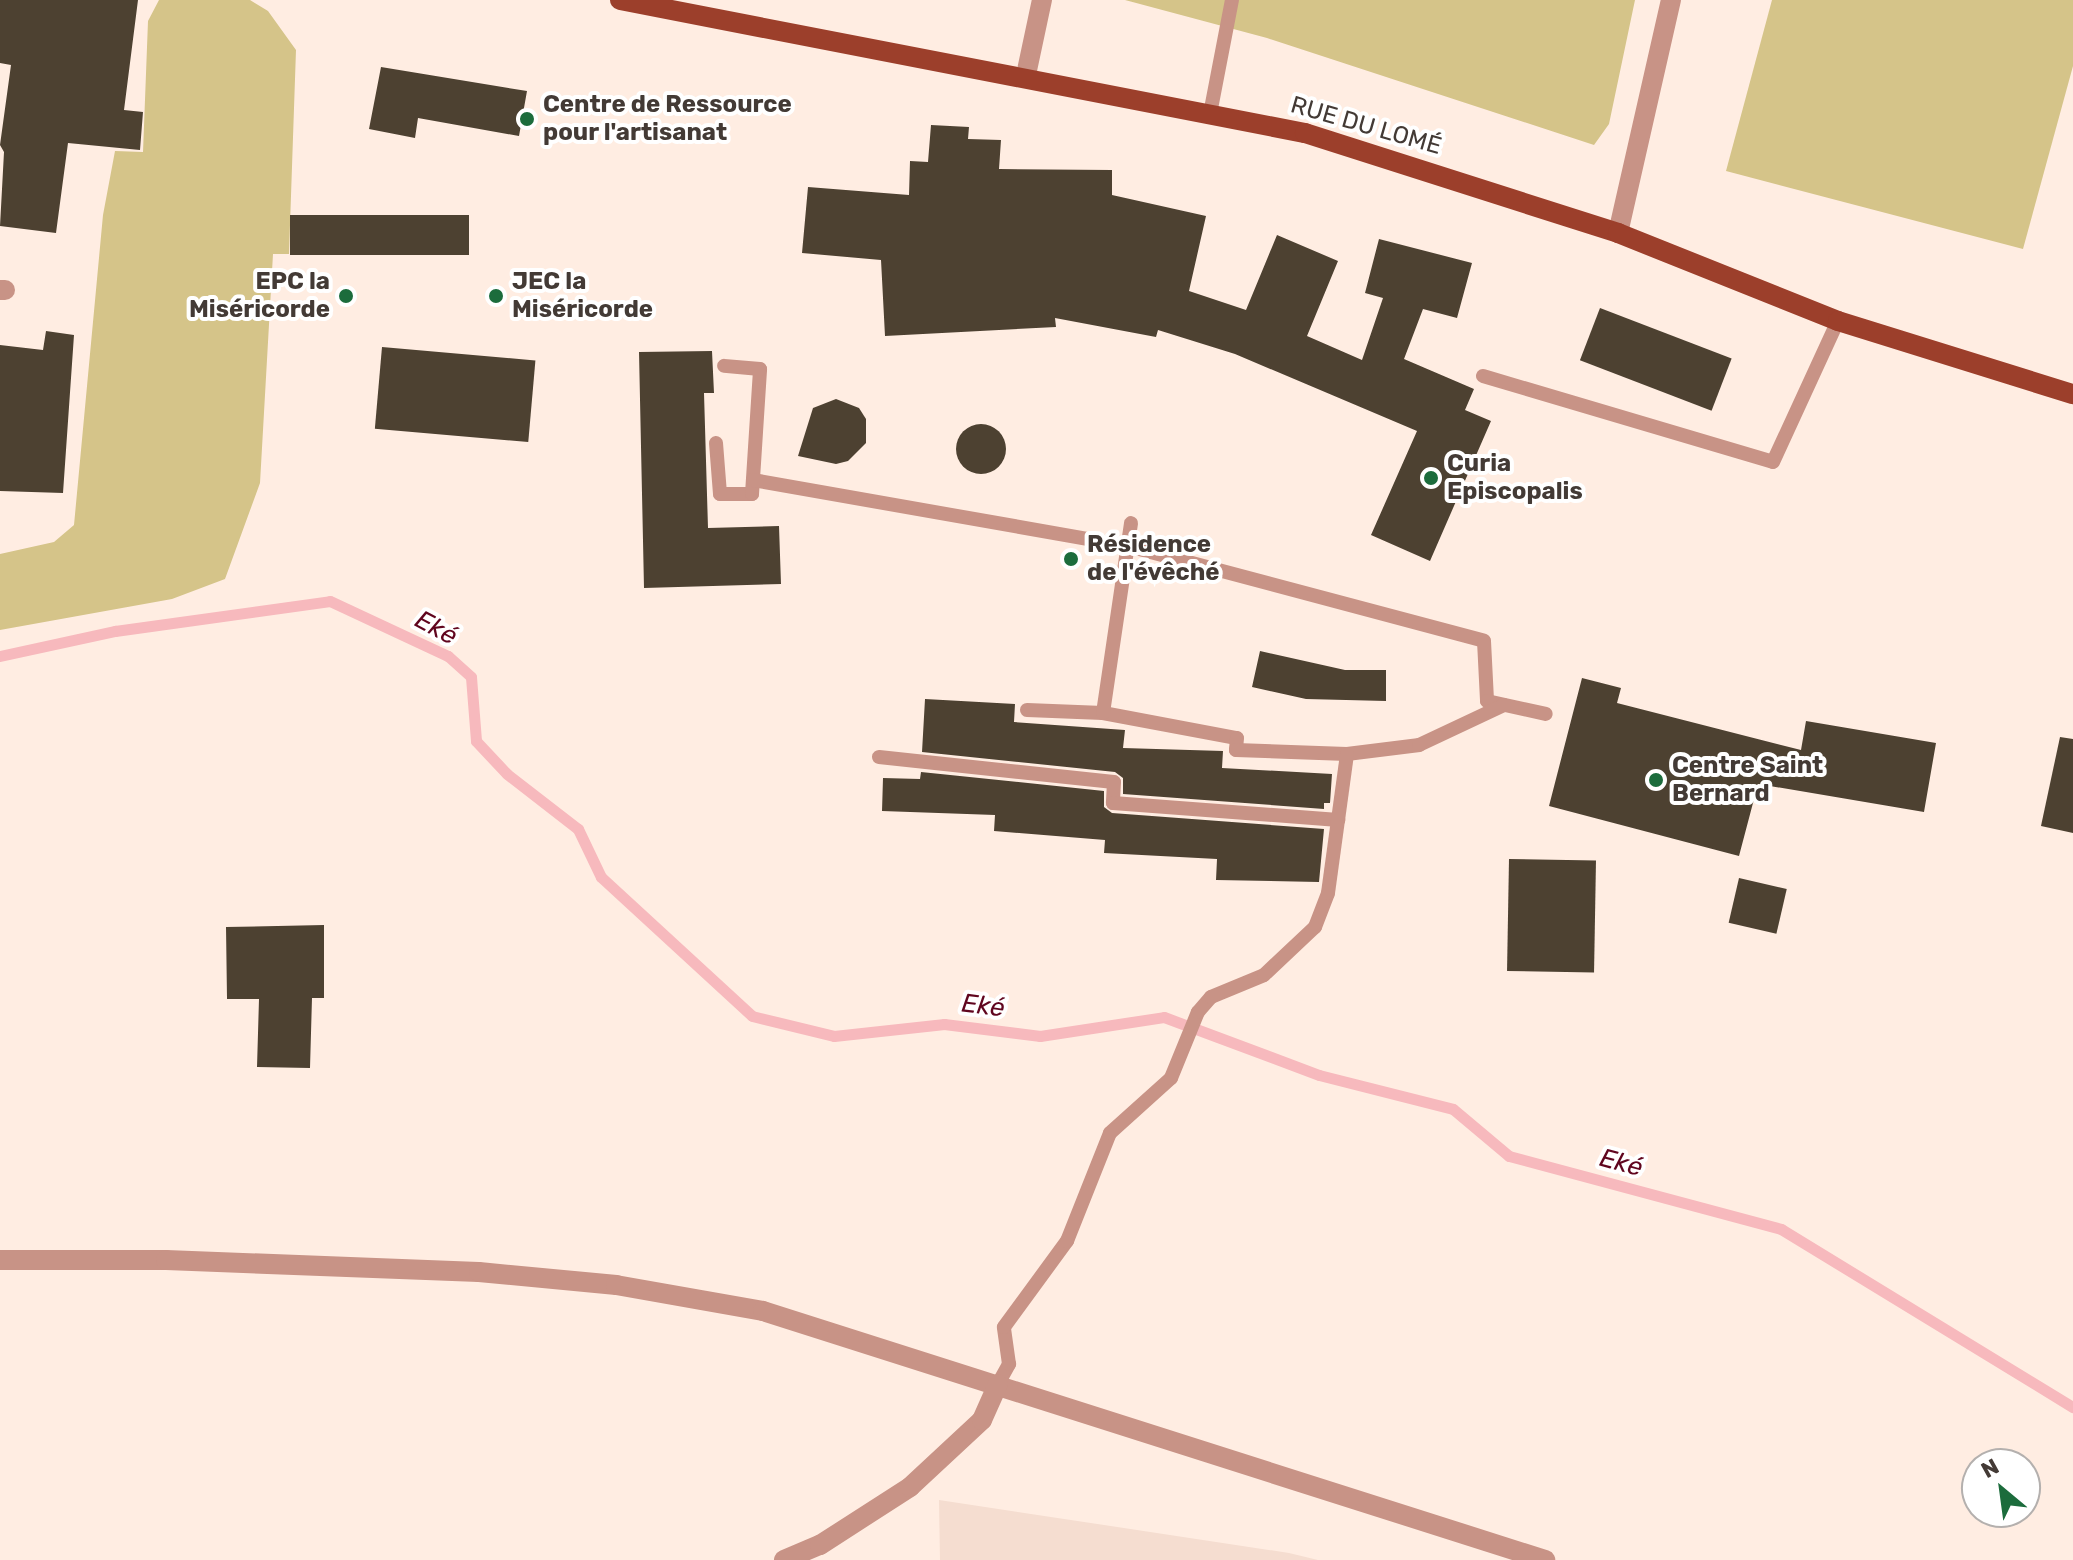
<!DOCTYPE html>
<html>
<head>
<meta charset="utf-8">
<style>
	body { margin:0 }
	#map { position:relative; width:2073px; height:1560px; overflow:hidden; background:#ffede2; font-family:Rubik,sans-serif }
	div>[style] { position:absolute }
	.built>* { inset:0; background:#f5ddd0 }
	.green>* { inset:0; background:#d5c489 }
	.stream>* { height:11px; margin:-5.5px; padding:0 5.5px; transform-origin:5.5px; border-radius:5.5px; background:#f7b9bd }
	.building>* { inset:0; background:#4d4131; transform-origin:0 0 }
	.round { border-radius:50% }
	.lane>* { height:14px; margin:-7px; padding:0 7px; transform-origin:7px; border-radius:7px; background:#c89386 }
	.street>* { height:20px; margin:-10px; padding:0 10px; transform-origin:10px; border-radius:10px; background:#c89386 }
	.primary>* { height:20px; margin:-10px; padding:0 10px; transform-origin:10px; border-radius:10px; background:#9c3f2b }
	.dots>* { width:22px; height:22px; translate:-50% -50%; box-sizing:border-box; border:4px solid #fff; border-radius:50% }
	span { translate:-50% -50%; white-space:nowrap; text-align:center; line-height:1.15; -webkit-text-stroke:8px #fff; paint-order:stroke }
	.poi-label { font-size:24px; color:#433a35; font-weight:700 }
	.left { translate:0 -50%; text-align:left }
	.right { translate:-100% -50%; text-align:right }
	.street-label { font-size:24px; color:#433a35 }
	.water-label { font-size:26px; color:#60051e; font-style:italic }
	.north { position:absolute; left:1961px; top:1448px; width:80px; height:80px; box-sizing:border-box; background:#fff; border:2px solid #b4b0ae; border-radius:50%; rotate:331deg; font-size:22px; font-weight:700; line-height:32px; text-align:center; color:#433a35 }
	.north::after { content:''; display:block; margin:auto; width:28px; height:36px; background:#1c6c3c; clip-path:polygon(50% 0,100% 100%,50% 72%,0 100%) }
</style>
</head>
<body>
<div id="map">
	<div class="built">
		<div style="clip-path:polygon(939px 1500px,1289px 1553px,1318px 1560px,940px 1560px)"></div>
	</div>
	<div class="green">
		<div style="clip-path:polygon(159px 0,250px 0,268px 11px,296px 50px,289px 254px,273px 254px,260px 483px,225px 579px,172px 599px,0 630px,0 554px,54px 542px,74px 525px,103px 215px,115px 151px,143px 152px,148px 21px)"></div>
		<div style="clip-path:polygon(1125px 0,1635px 0,1609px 124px,1594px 145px,1267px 38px)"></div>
		<div style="clip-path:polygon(1772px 0,2073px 0,2073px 66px,2023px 249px,1726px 171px)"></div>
	</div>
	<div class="stream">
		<div style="left:0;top:656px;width:118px;rotate:-12.3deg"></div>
		<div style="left:115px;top:631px;width:217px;rotate:-7.9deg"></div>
		<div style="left:330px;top:601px;width:130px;rotate:25deg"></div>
		<div style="left:448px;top:656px;width:31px;rotate:42deg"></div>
		<div style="left:471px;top:677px;width:64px;rotate:85.5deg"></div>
		<div style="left:476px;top:741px;width:45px;rotate:46.8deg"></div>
		<div style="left:507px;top:774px;width:90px;rotate:37.8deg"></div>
		<div style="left:578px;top:829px;width:53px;rotate:64.4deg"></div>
		<div style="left:601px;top:877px;width:205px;rotate:42.6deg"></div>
		<div style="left:752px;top:1016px;width:84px;rotate:13.7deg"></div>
		<div style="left:834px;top:1036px;width:111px;rotate:-6.2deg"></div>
		<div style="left:944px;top:1024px;width:97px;rotate:7.1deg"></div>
		<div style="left:1040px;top:1036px;width:125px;rotate:-8.7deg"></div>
		<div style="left:1164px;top:1017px;width:165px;rotate:20.5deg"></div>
		<div style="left:1319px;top:1075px;width:138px;rotate:14.2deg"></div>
		<div style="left:1453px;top:1109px;width:73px;rotate:40deg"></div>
		<div style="left:1509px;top:1156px;width:282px;rotate:15deg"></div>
		<div style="left:1781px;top:1229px;width:342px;rotate:31.4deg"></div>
	</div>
	<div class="building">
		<div style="clip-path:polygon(0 0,138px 0,124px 110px,143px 112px,140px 150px,68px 143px,56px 233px,0 226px,4px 152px,0 145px,11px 65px,0 63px)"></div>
		<div style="clip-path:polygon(381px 67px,527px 91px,519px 136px,418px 118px,415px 138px,369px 129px)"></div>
		<div style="clip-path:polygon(931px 125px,969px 127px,968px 139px,1001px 140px,999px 169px,1112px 170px,1112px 195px,1206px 216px,1189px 291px,1246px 310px,1277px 235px,1338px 261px,1307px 336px,1362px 360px,1383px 298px,1365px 293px,1379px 239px,1472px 263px,1457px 318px,1423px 309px,1404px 359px,1474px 389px,1465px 410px,1491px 421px,1430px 561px,1371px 535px,1417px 431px,1235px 354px,1158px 330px,1156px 337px,1055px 318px,1056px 327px,885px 336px,881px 260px,802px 253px,808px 187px,909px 195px,910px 161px,928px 162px)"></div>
		<div style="left:290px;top:215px;width:179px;height:40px"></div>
		<div style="left:1600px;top:308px;width:141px;height:56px;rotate:21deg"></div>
		<div style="clip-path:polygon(46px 331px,74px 335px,63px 493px,0 491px,0 345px,43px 350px)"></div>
		<div style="left:382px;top:347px;width:154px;height:82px;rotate:5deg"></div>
		<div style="clip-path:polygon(712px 351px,714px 393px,704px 393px,708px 528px,779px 526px,781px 584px,644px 588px,639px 352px)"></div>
		<div style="clip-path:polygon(836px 399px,859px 408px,866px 419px,866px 443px,848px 461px,836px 464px,798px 456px,813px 408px)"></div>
		<div class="round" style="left:956px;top:424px;width:50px;height:50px"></div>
		<div style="clip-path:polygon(1260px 651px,1345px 670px,1386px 670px,1386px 701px,1306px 699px,1252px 687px)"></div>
		<div style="clip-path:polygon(1582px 678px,1621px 688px,1617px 703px,1801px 750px,1806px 721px,1936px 743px,1924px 812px,1758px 784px,1739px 856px,1549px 806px)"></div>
		<div style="clip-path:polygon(925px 699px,1015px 704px,1014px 722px,1125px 730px,1123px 748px,1223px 751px,1222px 768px,1332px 774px,1330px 803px,1324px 803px,1324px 809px,1123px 794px,1123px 778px,1115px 772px,922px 752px)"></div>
		<div style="clip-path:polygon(2060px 737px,2073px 739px,2073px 833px,2041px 826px)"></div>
		<div style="clip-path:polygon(921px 772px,1104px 791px,1104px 807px,1112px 813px,1324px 829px,1319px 882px,1216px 880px,1217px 859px,1104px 853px,1105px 840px,994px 831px,995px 815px,882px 811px,883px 778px,920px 779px)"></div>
		<div style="left:1509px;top:859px;width:87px;height:112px;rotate:1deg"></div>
		<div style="left:1739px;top:878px;width:49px;height:46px;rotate:13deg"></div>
		<div style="clip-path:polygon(324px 925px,324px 998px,312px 998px,310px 1068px,257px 1067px,259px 999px,227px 999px,226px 927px)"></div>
	</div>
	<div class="lane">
		<div style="left:1210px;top:114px;width:116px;rotate:-79.1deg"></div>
		<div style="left:1483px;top:376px;width:302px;rotate:16.5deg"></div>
		<div style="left:1773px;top:462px;width:155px;rotate:-65.3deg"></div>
		<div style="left:716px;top:443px;width:51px;rotate:85.5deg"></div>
		<div style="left:720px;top:494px;width:32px"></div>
		<div style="left:752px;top:494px;width:125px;rotate:-86.3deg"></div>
		<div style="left:760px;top:369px;width:36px;rotate:-175deg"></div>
		<div style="left:753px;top:480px;width:381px;rotate:10deg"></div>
		<div style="left:1128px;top:546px;width:368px;rotate:14.9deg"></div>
		<div style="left:1484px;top:641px;width:60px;rotate:87.1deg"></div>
		<div style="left:1487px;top:701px;width:60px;rotate:12.4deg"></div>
		<div style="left:1027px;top:710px;width:76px;rotate:2.3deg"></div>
		<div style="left:1103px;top:713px;width:136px;rotate:10.6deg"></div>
		<div style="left:1237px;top:738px;width:12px;rotate:95deg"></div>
		<div style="left:1236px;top:750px;width:111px;rotate:2.1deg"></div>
		<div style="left:1347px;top:754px;width:73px;rotate:-7.1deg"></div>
		<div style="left:1419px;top:745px;width:94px;rotate:-25.2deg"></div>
		<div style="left:1103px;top:713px;width:192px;rotate:-81.6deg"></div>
		<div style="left:879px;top:757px;width:236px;rotate:6.1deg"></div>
		<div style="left:1114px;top:782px;width:21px;rotate:93deg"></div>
		<div style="left:1113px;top:803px;width:226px;rotate:4.3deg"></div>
		<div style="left:998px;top:1384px;width:23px;rotate:-61deg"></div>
		<div style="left:1009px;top:1364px;width:37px;rotate:-98deg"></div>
		<div style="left:1004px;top:1327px;width:107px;rotate:-53.8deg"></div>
		<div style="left:1067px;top:1241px;width:116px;rotate:-68.3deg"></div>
		<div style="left:1110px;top:1133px;width:82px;rotate:-42deg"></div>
		<div style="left:1171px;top:1078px;width:71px;rotate:-67.8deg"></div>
		<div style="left:1198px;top:1012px;width:20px;rotate:-49deg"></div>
		<div style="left:1211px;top:997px;width:57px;rotate:-22.5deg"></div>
		<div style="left:1264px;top:975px;width:70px;rotate:-43.3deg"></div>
		<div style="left:1315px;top:927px;width:36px;rotate:-69deg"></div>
		<div style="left:1328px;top:893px;width:140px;rotate:-82.2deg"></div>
	</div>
	<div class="street">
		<div style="left:1026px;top:75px;width:77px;rotate:-78deg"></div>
		<div style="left:1618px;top:233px;width:239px;rotate:-77.2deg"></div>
		<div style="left:0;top:290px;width:5px"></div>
		<div style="left:0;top:1260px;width:166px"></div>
		<div style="left:166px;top:1260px;width:313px;rotate:2.2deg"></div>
		<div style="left:479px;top:1272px;width:138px;rotate:5.4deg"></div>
		<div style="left:616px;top:1285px;width:149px;rotate:10deg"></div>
		<div style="left:763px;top:1311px;width:821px;rotate:17.66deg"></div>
		<div style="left:784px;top:1560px;width:39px;rotate:-23deg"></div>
		<div style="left:820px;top:1545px;width:107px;rotate:-32.8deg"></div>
		<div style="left:910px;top:1487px;width:98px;rotate:-42.9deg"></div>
		<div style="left:982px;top:1420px;width:39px;rotate:-66deg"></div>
	</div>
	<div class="primary">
		<div style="left:620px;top:0;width:698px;rotate:10.99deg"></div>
		<div style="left:1305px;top:133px;width:329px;rotate:17.7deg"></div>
		<div style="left:1618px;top:233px;width:237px;rotate:21.8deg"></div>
		<div style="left:1838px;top:321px;width:246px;rotate:17.3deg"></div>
	</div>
	<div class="dots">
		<div style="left:527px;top:119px;background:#1c6c3c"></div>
		<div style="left:346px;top:296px;background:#1c6c3c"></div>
		<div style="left:496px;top:296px;background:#1c6c3c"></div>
		<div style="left:1431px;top:478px;background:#1c6c3c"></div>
		<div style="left:1071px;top:559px;background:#1c6c3c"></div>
		<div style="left:1656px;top:780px;background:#1c6c3c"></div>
	</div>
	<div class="poi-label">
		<span class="left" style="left:543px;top:119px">Centre de Ressource<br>pour l'artisanat</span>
		<span class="right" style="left:330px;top:296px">EPC la<br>Miséricorde</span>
		<span class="left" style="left:512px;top:296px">JEC la<br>Miséricorde</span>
		<span class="left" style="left:1447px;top:478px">Curia<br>Episcopalis</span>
		<span class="left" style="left:1087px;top:559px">Résidence<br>de l'évêché</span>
		<span class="left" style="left:1672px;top:780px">Centre Saint<br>Bernard</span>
	</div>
	<div class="street-label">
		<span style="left:1366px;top:126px;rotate:16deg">RUE DU LOMÉ</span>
	</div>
	<div class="water-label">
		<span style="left:436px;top:628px;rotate:28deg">Eké</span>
		<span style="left:983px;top:1006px;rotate:7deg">Eké</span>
		<span style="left:1621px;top:1163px;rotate:15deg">Eké</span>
	</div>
	<div class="north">N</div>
</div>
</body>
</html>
